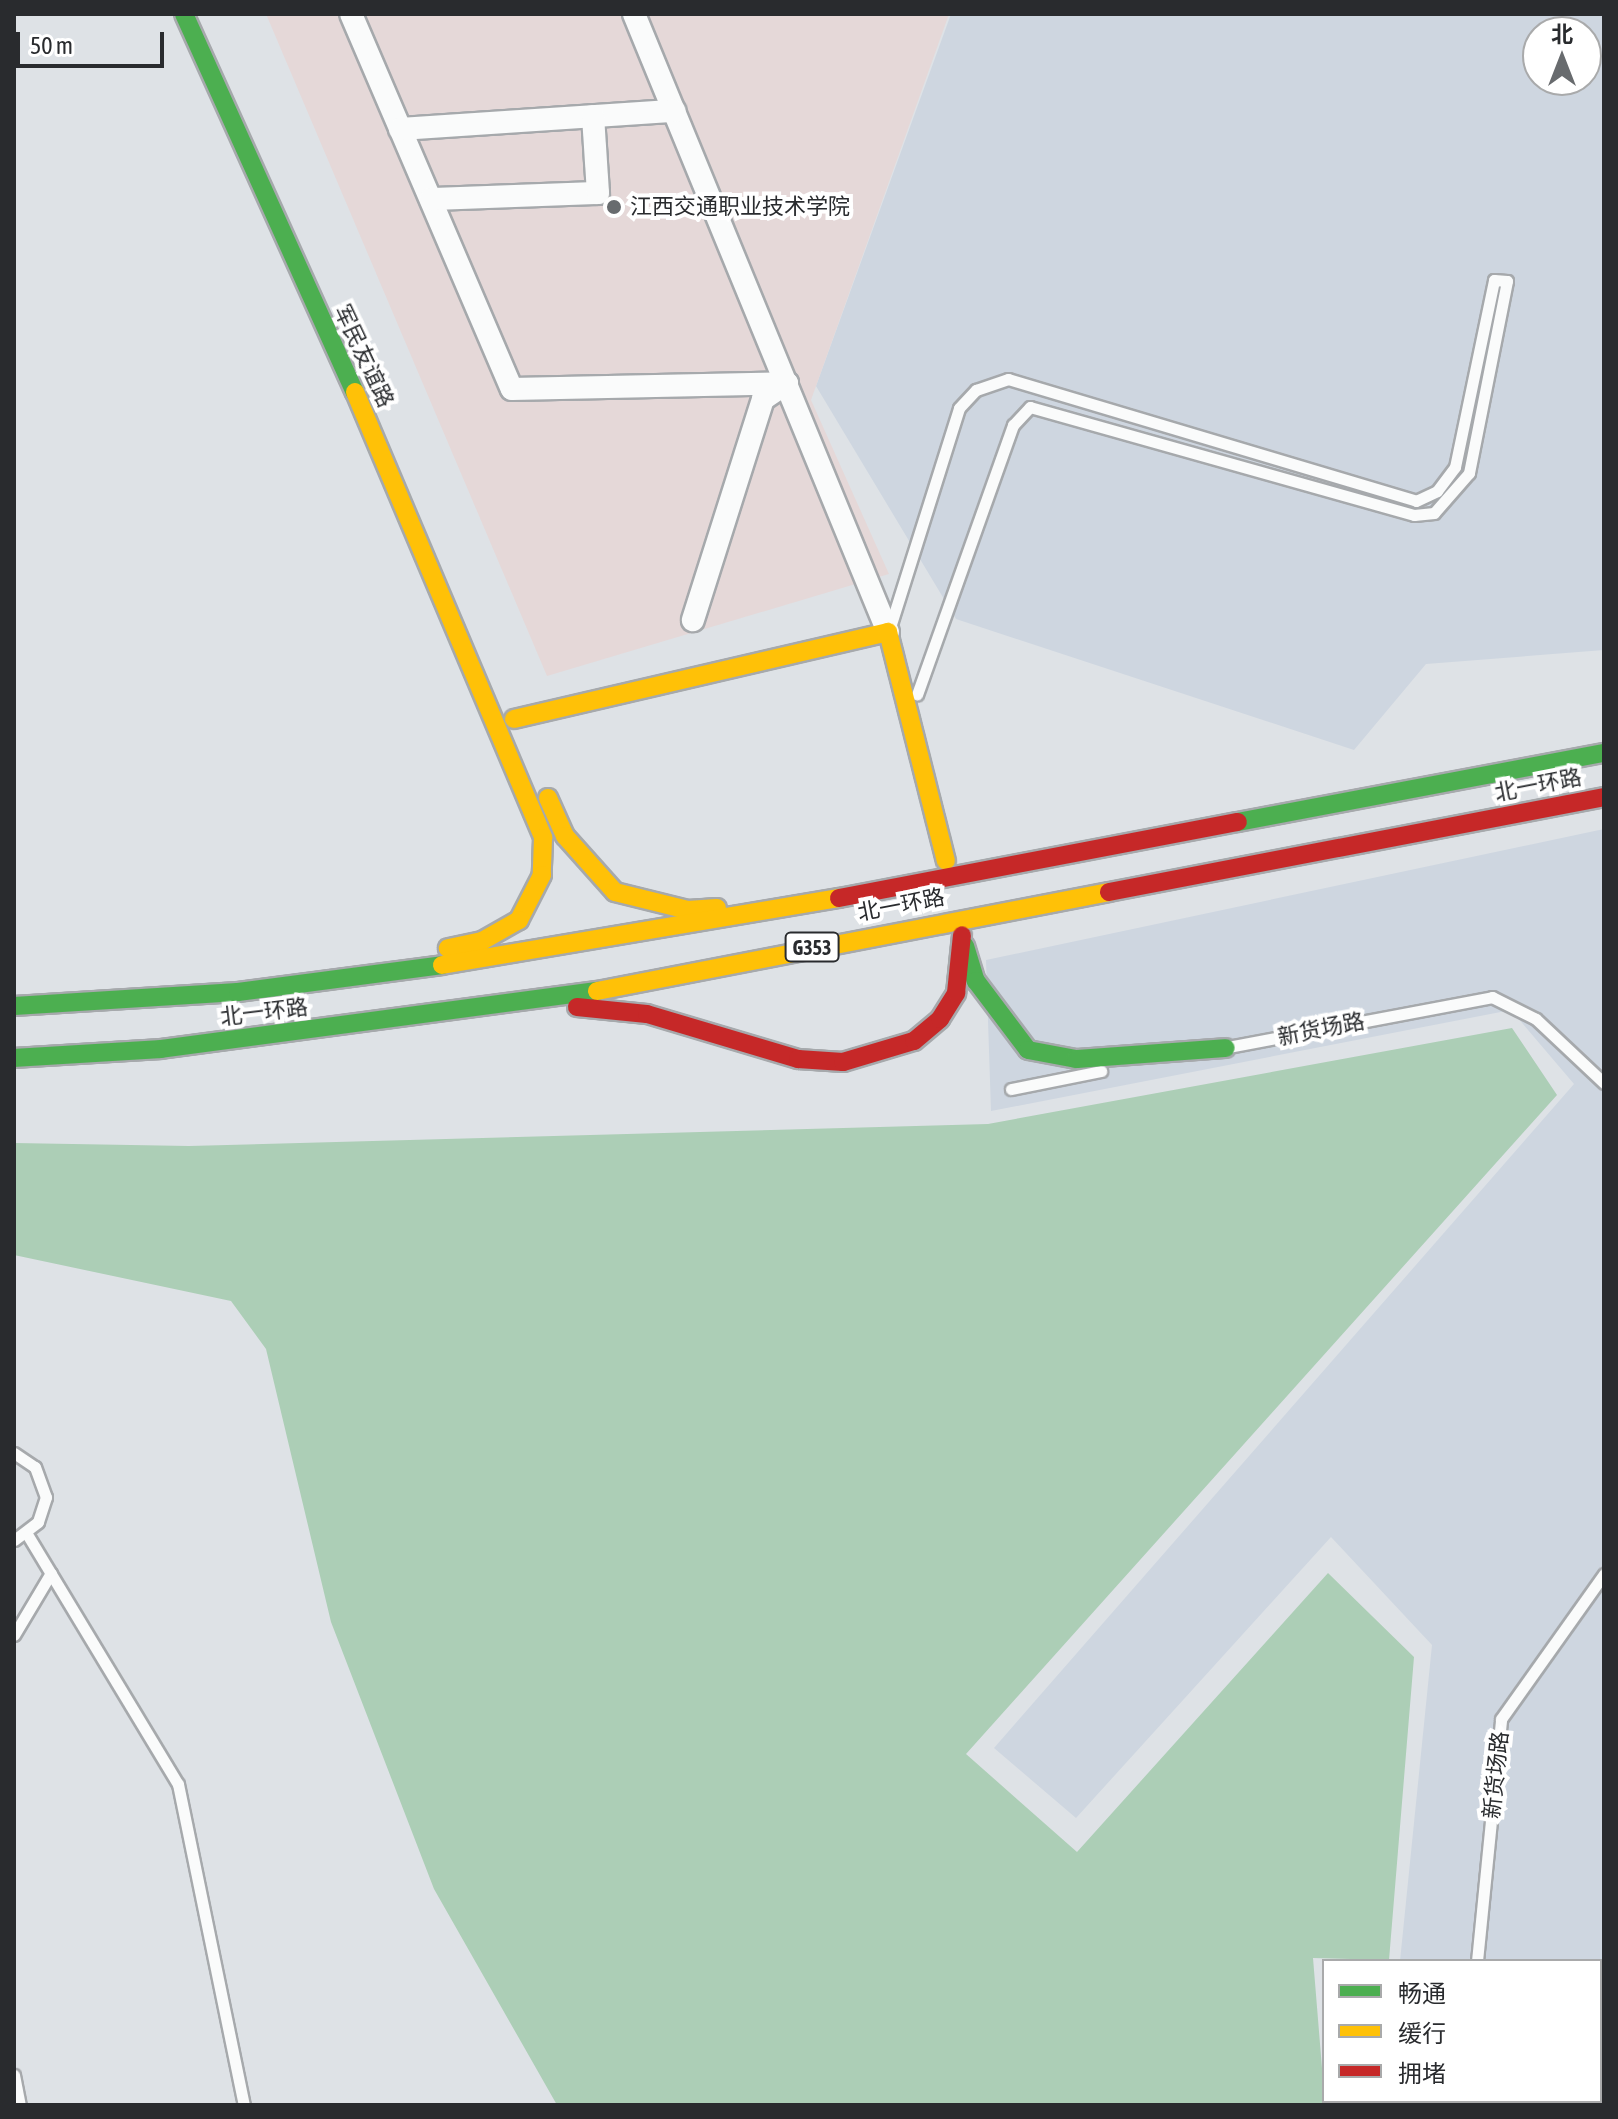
<!DOCTYPE html>
<html>
<head>
<meta charset="utf-8">
<style>
	body { margin:0 }
	#map { position:relative; width:1618px; height:2119px; overflow:hidden; background:#dee2e6; font-family:"Asap Condensed","Noto Sans SC",sans-serif }
	div>[style] { position:absolute }
	.built>* { inset:0; background:#ced6e0 }
	.education>* { inset:0; background:#e5d8d8 }
	.green>* { inset:0; background:#acceb6 }
	.roads { filter:drop-shadow(2px 0 #a6a9ac) drop-shadow(-2px 0 #a6a9ac) drop-shadow(0 2px #a6a9ac) drop-shadow(0 -2px #a6a9ac) }
	.lane>* { height:11px; margin:-5.5px; padding:0 5.5px; transform-origin:5.5px; border-radius:5.5px; background:#fafbfb }
	.street>* { height:22px; margin:-11px; padding:0 11px; transform-origin:11px; border-radius:11px; background:#fafbfb }
	.fast>* { height:18px; margin:-9px; padding:0 9px; transform-origin:9px; border-radius:9px; background:#4caf50 }
	.slow>* { height:18px; margin:-9px; padding:0 9px; transform-origin:9px; border-radius:9px; background:#ffc107 }
	.jam>* { height:18px; margin:-9px; padding:0 9px; transform-origin:9px; border-radius:9px; background:#c62828 }
	.dots>* { width:22px; height:22px; translate:-50% -50%; box-sizing:border-box; border:4px solid #fff; border-radius:50% }
	span { translate:-50% -50%; white-space:nowrap; text-align:center; line-height:1.15; -webkit-text-stroke:8px #fff; paint-order:stroke }
	.shield-label span { padding:2px 6px; background:#fff; border:2px solid; border-radius:6px; -webkit-text-stroke-width:0 }
	.shield-label { font-size:20px; color:#292b2e; font-weight:700 }
	.poi-label { font-size:22px; color:#292b2e }
	.left { translate:0 -50%; text-align:left }
	.street-label { font-size:22px; color:#292b2e }
	.frame { position:absolute; inset:0; border:16px solid #292b2e; pointer-events:none }
	.legend { position:absolute; left:1322px; top:1959px; width:280px; height:144px; box-sizing:border-box; background:#fff; border:2px solid #a9aaab; margin:0; padding:10px 14px; list-style:none; font-size:24px; color:#292b2e }
	.legend li { display:flex; align-items:center; gap:16px; height:40px }
	.legend b { width:40px; border:2px solid #a9aaab }
	.north { position:absolute; left:1522px; top:16px; width:80px; height:80px; box-sizing:border-box; background:#fff; border:2px solid #a9aaab; border-radius:50%; rotate:0deg; font-size:22px; font-weight:700; line-height:32px; text-align:center; color:#292b2e }
	.north::after { content:''; display:block; margin:auto; width:28px; height:36px; background:#686b6e; clip-path:polygon(50% 0,100% 100%,50% 72%,0 100%) }
	.scale { position:absolute; left:16px; top:32px; width:148px; height:36px; box-sizing:border-box; border:4px solid #292b2e; border-top:0; padding-left:10px; font-size:24px; line-height:28px; white-space:nowrap; color:#292b2e; -webkit-text-stroke:6px #fff; paint-order:stroke }
</style>
</head>
<body>
<div id="map">
	<div class="built">
		<div style="clip-path:polygon(evenodd,951px 14px,1604px 14px,1604px 650px,1426px 664px,1354px 750px,956px 619px,816px 386px,951px 14px,1538px 32px,1586px 32px,1586px 80px,1538px 80px,1538px 32px)"></div>
		<div style="clip-path:polygon(1604px 829px,1604px 2105px,1386px 2105px,1600px 2101px,1600px 1961px,1400px 1961px,1432px 1645px,1331px 1537px,1076px 1818px,994px 1748px,1574px 1084px,1511px 1010px,991px 1111px,986px 960px)"></div>
	</div>
	<div class="education">
		<div style="clip-path:polygon(266px 14px,949px 14px,811px 400px,889px 574px,547px 676px)"></div>
	</div>
	<div class="green">
		<div style="clip-path:polygon(1512px 1028px,1557px 1095px,966px 1754px,1077px 1852px,1328px 1573px,1414px 1657px,1389px 1960px,1313px 1958px,1325px 2105px,557px 2105px,434px 1889px,331px 1622px,266px 1349px,231px 1301px,14px 1255px,14px 1143px,189px 1146px,988px 1124px)"></div>
	</div>
	<div class="roads">
		<div class="lane">
			<div style="left:891px;top:624px;width:226px;rotate:-72.5deg"></div>
			<div style="left:959px;top:408px;width:25px;rotate:-47deg"></div>
			<div style="left:976px;top:390px;width:34px;rotate:-19deg"></div>
			<div style="left:1008px;top:379px;width:426px;rotate:16.6deg"></div>
			<div style="left:1416px;top:501px;width:23px;rotate:-25deg"></div>
			<div style="left:1437px;top:491px;width:30px;rotate:-53deg"></div>
			<div style="left:1455px;top:467px;width:191px;rotate:-78.2deg"></div>
			<div style="left:1494px;top:280px;width:13px;rotate:4deg"></div>
			<div style="left:1507px;top:281px;width:196px;rotate:101.2deg"></div>
			<div style="left:1469px;top:473px;width:53px;rotate:131.2deg"></div>
			<div style="left:1434px;top:513px;width:20px;rotate:174deg"></div>
			<div style="left:1414px;top:515px;width:399px;rotate:-164.3deg"></div>
			<div style="left:1030px;top:407px;width:25px;rotate:133deg"></div>
			<div style="left:1013px;top:425px;width:286px;rotate:109.6deg"></div>
			<div style="left:1228px;top:1047px;width:269px;rotate:-10.7deg"></div>
			<div style="left:1492px;top:997px;width:49px;rotate:26.6deg"></div>
			<div style="left:1536px;top:1019px;width:93px;rotate:43.3deg"></div>
			<div style="left:1011px;top:1089px;width:92px;rotate:-11.3deg"></div>
			<div style="left:14px;top:1453px;width:25px;rotate:34deg"></div>
			<div style="left:35px;top:1467px;width:32px;rotate:70deg"></div>
			<div style="left:46px;top:1497px;width:26px;rotate:108deg"></div>
			<div style="left:38px;top:1522px;width:30px;rotate:143deg"></div>
			<div style="left:27px;top:1534px;width:292px;rotate:58.9deg"></div>
			<div style="left:178px;top:1784px;width:328px;rotate:78.4deg"></div>
			<div style="left:14px;top:1635px;width:72px;rotate:-59.2deg"></div>
			<div style="left:1477px;top:1961px;width:243px;rotate:-84.3deg"></div>
			<div style="left:1501px;top:1719px;width:178px;rotate:-54.6deg"></div>
			<div style="left:1600px;top:2022px;width:6px;rotate:-45deg"></div>
			<div style="left:14px;top:2075px;width:31px;rotate:79deg"></div>
		</div>
		<div class="street">
			<div style="left:351px;top:14px;width:408px;rotate:66.8deg"></div>
			<div style="left:512px;top:389px;width:275px;rotate:-1.2deg"></div>
			<div style="left:787px;top:383px;width:29px;rotate:146deg"></div>
			<div style="left:763px;top:399px;width:232px;rotate:107.6deg"></div>
			<div style="left:634px;top:14px;width:668px;rotate:67.66deg"></div>
			<div style="left:400px;top:129px;width:275px;rotate:-3.8deg"></div>
			<div style="left:431px;top:199px;width:167px;rotate:-2.1deg"></div>
			<div style="left:598px;top:193px;width:77px;rotate:-93.7deg"></div>
		</div>
		<div class="fast">
			<div style="left:184px;top:14px;width:415px;rotate:65.7deg"></div>
			<div style="left:1238px;top:822px;width:372px;rotate:-10.7deg"></div>
			<div style="left:965px;top:946px;width:37px;rotate:73deg"></div>
			<div style="left:976px;top:981px;width:86px;rotate:53deg"></div>
			<div style="left:1028px;top:1050px;width:49px;rotate:10.6deg"></div>
			<div style="left:1076px;top:1059px;width:150px;rotate:-4.2deg"></div>
			<div style="left:14px;top:1006px;width:224px;rotate:-3.6deg"></div>
			<div style="left:238px;top:992px;width:206px;rotate:-7.5deg"></div>
			<div style="left:14px;top:1058px;width:147px;rotate:-3.5deg"></div>
			<div style="left:161px;top:1049px;width:440px;rotate:-7.6deg"></div>
		</div>
		<div class="slow">
			<div style="left:355px;top:392px;width:484px;rotate:67.1deg"></div>
			<div style="left:543px;top:838px;width:37px;rotate:92deg"></div>
			<div style="left:542px;top:875px;width:51px;rotate:117.1deg"></div>
			<div style="left:519px;top:920px;width:43px;rotate:150.4deg"></div>
			<div style="left:482px;top:941px;width:35px;rotate:168deg"></div>
			<div style="left:514px;top:719px;width:384px;rotate:-13.1deg"></div>
			<div style="left:888px;top:632px;width:236px;rotate:75.8deg"></div>
			<div style="left:548px;top:798px;width:42px;rotate:65.9deg"></div>
			<div style="left:565px;top:836px;width:75px;rotate:48.2deg"></div>
			<div style="left:615px;top:892px;width:75px;rotate:13.9deg"></div>
			<div style="left:688px;top:910px;width:29px;rotate:-4deg"></div>
			<div style="left:442px;top:965px;width:403px;rotate:-9.6deg"></div>
			<div style="left:597px;top:991px;width:521px;rotate:-10.94deg"></div>
		</div>
		<div class="jam">
			<div style="left:1109px;top:892px;width:504px;rotate:-10.86deg"></div>
			<div style="left:839px;top:898px;width:406px;rotate:-10.8deg"></div>
			<div style="left:577px;top:1007px;width:70px;rotate:5.7deg"></div>
			<div style="left:647px;top:1014px;width:158px;rotate:16.6deg"></div>
			<div style="left:798px;top:1059px;width:45px;rotate:3.8deg"></div>
			<div style="left:843px;top:1062px;width:74px;rotate:-16.5deg"></div>
			<div style="left:914px;top:1041px;width:34px;rotate:-40deg"></div>
			<div style="left:940px;top:1019px;width:31px;rotate:-58deg"></div>
			<div style="left:956px;top:993px;width:58px;rotate:-84.1deg"></div>
		</div>
	</div>
	<div class="dots">
		<div style="left:614px;top:207px;background:#686b6e"></div>
	</div>
	<div class="shield-label">
		<span style="left:812px;top:947px">G353</span>
	</div>
	<div class="poi-label">
		<span class="left" style="left:630px;top:207px">江西交通职业技术学院</span>
	</div>
	<div class="street-label">
		<span style="left:364px;top:356px;rotate:65deg">军民友谊路</span>
		<span style="left:1538px;top:785px;rotate:-11deg">北一环路</span>
		<span style="left:901px;top:905px;rotate:-11deg">北一环路</span>
		<span style="left:264px;top:1012px;rotate:-7deg">北一环路</span>
		<span style="left:1321px;top:1029px;rotate:-11deg">新货场路</span>
		<span style="left:1496px;top:1775px;rotate:-84deg">新货场路</span>
	</div>
	<div class="frame"></div>
	<ul class="legend">
	<li><b style="height:10px;background:#4caf50"></b>畅通</li>
	<li><b style="height:10px;background:#ffc107"></b>缓行</li>
	<li><b style="height:10px;background:#c62828"></b>拥堵</li>
	</ul>
	<div class="north">北</div>
	<div class="scale">50 m</div>
</div>
</body>
</html>
